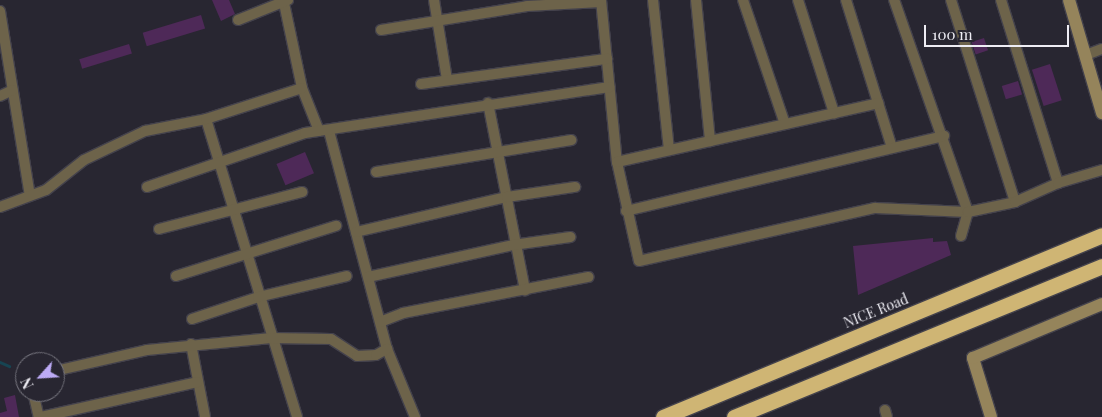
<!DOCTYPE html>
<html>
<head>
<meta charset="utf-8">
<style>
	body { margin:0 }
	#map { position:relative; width:1102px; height:417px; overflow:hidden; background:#282631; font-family:"Playfair Display",serif }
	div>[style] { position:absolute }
	.stream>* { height:3px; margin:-1.5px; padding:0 1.5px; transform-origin:1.5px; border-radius:1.5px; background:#174452 }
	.building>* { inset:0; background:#4e2958; transform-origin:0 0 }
	.roads { filter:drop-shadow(1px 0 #44424c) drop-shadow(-1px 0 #44424c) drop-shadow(0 1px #44424c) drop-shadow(0 -1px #44424c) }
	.street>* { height:10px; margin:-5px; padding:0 5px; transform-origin:5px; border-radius:5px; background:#6d634a }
	.secondary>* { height:12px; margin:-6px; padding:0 6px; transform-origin:6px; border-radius:6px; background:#95845b }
	.highway>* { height:15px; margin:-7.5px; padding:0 7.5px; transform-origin:7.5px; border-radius:7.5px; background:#cfb574 }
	span { translate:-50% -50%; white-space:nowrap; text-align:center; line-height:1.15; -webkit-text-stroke:4px #282631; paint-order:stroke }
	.street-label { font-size:14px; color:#eeedf4 }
	.north { position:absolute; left:15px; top:352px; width:50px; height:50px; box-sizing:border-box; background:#282631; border:1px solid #77767f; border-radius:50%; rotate:244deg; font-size:14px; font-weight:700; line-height:20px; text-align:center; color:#eeedf4 }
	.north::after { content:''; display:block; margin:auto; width:18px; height:22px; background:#bcaaf5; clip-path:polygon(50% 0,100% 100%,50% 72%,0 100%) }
	.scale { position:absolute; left:924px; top:25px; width:145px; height:22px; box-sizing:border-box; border:2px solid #eeedf4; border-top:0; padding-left:6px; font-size:15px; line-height:18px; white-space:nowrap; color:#eeedf4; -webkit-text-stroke:4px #282631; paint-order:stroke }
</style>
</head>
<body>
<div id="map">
	<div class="stream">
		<div style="left:0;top:362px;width:10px;rotate:24deg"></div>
	</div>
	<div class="building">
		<div style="clip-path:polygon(212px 0,229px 0,235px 14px,221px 21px)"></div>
		<div style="left:201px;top:15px;width:14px;height:61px;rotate:73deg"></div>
		<div style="left:984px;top:38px;width:13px;height:13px;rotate:72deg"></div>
		<div style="left:129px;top:44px;width:10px;height:52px;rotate:73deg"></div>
		<div style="left:1050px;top:64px;width:38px;height:19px;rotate:72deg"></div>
		<div style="left:1018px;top:81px;width:14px;height:17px;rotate:73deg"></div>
		<div style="left:305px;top:152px;width:23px;height:31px;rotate:67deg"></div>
		<div style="clip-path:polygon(933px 238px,933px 242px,947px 241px,951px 255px,858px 295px,853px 246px)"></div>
		<div style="clip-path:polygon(15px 395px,19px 417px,0 417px,0 413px,7px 411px,4px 398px)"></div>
	</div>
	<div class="roads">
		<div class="street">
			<div style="left:434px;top:0;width:80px;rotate:80.7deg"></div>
			<div style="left:601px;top:0;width:163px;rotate:84.4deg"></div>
			<div style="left:617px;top:162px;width:101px;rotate:77.5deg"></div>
			<div style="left:639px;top:261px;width:242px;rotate:-12.7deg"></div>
			<div style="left:875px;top:208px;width:93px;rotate:2.5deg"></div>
			<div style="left:968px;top:212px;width:225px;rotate:-109.2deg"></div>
			<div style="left:653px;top:0;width:151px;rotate:83.9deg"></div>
			<div style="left:696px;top:0;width:142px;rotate:84.3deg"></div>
			<div style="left:743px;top:0;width:131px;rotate:71.3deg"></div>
			<div style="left:798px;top:0;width:119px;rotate:72.3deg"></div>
			<div style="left:846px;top:0;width:155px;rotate:72.7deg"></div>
			<div style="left:951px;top:0;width:212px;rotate:72.4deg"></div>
			<div style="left:1001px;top:0;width:192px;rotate:72.7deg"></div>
			<div style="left:284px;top:3px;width:87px;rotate:78deg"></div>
			<div style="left:302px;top:88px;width:46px;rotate:68.4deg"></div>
			<div style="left:0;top:11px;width:187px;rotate:80.8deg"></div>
			<div style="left:238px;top:20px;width:54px;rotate:-21.8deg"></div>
			<div style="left:381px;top:30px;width:148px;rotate:-9.3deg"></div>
			<div style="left:527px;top:6px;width:74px;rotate:-3.1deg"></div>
			<div style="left:1086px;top:55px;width:17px;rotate:-21deg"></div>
			<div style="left:421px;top:84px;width:188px;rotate:-7.7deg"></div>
			<div style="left:0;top:96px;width:14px;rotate:-25deg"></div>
			<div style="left:488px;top:103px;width:191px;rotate:78.8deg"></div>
			<div style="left:206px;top:119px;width:312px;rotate:73deg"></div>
			<div style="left:329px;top:131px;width:226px;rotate:75.1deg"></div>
			<div style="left:387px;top:349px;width:74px;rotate:67.6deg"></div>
			<div style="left:617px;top:162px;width:268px;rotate:-12.7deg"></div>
			<div style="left:376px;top:172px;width:198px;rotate:-9.3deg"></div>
			<div style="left:147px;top:187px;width:167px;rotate:-18.9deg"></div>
			<div style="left:305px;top:133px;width:308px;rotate:-8.6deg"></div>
			<div style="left:0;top:207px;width:49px;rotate:-20.3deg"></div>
			<div style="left:46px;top:190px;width:48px;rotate:-38.3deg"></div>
			<div style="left:84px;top:160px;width:68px;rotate:-25.4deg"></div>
			<div style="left:145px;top:131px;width:62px;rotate:-11.1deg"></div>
			<div style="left:206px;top:119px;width:101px;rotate:-17.9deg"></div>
			<div style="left:626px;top:211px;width:327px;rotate:-13.3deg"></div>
			<div style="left:159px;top:229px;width:148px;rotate:-14.5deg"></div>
			<div style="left:356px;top:232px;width:155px;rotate:-13.1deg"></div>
			<div style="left:507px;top:197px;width:69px;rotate:-8.4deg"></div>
			<div style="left:961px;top:236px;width:25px;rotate:-74deg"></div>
			<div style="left:968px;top:212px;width:48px;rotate:-12deg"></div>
			<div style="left:1015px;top:202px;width:47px;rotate:-23.8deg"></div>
			<div style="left:1058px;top:183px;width:46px;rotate:-16.5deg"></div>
			<div style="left:176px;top:276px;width:168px;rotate:-17.4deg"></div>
			<div style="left:368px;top:277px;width:148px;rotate:-12.4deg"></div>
			<div style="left:513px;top:245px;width:58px;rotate:-8deg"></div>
			<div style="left:192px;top:319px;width:70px;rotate:-18.4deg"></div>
			<div style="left:258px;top:297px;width:91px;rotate:-13.3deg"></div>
			<div style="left:380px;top:322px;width:25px;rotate:-21deg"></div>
			<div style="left:403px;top:313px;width:189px;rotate:-11deg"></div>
			<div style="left:191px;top:344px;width:74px;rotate:79.1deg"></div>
			<div style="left:55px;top:371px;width:94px;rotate:-12.9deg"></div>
			<div style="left:147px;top:350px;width:125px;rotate:-5.5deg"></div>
			<div style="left:271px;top:338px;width:60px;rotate:1deg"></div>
			<div style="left:331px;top:339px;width:31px;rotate:33deg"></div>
			<div style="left:357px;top:356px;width:19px;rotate:-3deg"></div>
			<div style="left:376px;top:355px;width:13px;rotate:-29deg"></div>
			<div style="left:33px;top:392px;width:26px;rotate:77deg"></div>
			<div style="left:885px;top:410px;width:7px;rotate:74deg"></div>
			<div style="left:41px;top:417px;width:160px;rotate:-12.6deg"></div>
		</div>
		<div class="secondary">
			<div style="left:1069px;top:0;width:118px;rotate:73.7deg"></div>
			<div style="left:991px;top:417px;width:62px;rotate:-107deg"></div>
			<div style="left:973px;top:358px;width:140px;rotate:-22.7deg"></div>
		</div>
		<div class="highway">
			<div style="left:663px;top:417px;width:475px;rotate:-22.5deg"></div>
			<div style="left:734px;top:417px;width:398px;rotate:-22.3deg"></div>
		</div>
	</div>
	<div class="street-label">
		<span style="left:876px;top:311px;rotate:-22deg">NICE Road</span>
	</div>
	<div class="north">N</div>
	<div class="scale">100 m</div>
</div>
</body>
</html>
